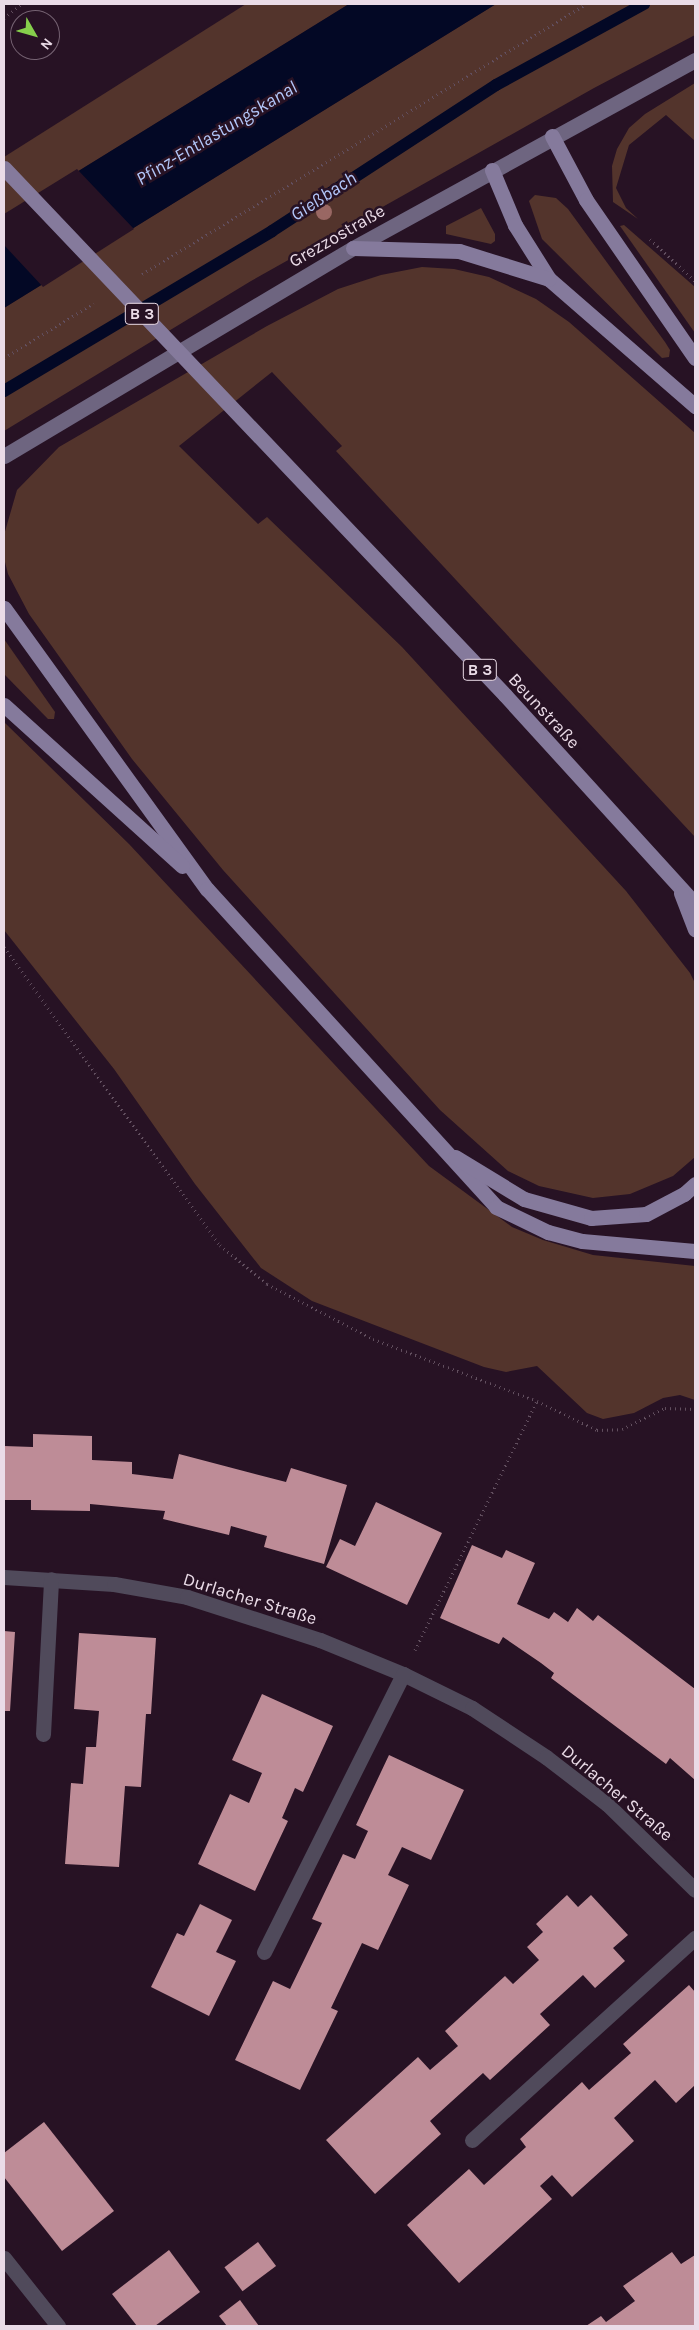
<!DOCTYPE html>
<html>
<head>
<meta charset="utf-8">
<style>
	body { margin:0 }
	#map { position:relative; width:699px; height:2330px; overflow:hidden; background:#271224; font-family:Karla,sans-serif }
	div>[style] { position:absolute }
	.green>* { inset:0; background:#53342c }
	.water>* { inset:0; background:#030825 }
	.pier>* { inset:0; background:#271224 }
	.stream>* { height:12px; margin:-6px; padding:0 6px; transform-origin:6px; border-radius:6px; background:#030825 }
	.building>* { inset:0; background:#be8c97; transform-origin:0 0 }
	.path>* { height:3px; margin-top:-1.5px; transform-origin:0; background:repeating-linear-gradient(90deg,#624f5f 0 1px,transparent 0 5px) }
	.street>* { height:15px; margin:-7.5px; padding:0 7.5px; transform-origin:7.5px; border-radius:7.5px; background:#504a5b }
	.secondary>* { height:15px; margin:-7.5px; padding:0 7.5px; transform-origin:7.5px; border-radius:7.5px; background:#6e6580 }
	.primary>* { height:15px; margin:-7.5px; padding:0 7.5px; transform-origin:7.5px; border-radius:7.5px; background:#857a9c }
	.trees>* { width:16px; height:16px; margin:-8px; border-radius:50%; background:#996763 }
	span { translate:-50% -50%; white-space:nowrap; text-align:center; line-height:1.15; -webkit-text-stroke:5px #271224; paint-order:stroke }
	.shield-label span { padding:1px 4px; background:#271224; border:1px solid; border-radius:4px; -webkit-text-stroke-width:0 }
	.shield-label { font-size:16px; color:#eadbe7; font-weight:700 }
	.street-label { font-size:18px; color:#eadbe7 }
	.water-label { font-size:19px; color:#b3c7fa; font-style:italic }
	.frame { position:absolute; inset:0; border:5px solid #eadbe7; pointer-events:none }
	.north { position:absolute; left:10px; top:10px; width:50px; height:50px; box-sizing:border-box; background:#271224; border:1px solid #756272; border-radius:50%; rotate:128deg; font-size:14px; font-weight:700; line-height:20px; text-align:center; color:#eadbe7 }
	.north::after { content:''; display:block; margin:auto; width:18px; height:22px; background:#86cf4c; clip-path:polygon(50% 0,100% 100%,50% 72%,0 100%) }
</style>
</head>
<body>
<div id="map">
	<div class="green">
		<div style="clip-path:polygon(246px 4px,349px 4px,4px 217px,4px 157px)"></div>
		<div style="clip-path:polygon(496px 4px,695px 4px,695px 35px,594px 88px,251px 281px,4px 431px,4px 308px)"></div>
		<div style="clip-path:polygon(695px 83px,695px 141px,666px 115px,629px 145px,616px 188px,626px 208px,638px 219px,613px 202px,612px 166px,617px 149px,629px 128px,645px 114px)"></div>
		<div style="clip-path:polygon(535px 195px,556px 198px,568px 209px,665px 342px,670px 350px,669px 357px,662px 358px,542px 239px,529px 201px)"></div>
		<div style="clip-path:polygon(481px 208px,495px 234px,495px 241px,491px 244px,446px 234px,446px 226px)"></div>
		<div style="clip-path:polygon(624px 225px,695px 287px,695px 333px,620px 226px)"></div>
		<div style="clip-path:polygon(422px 267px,454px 269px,489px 277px,536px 299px,569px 322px,695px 433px,695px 837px,336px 451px,342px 446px,272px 372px,179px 446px,258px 524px,267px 517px,402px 647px,626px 891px,690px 973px,695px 983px,695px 1157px,673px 1176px,630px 1194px,593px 1198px,539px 1186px,508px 1171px,440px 1110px,223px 870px,132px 759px,29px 614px,8px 574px,4px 558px,4px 535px,17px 490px,59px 447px,267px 326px,338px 289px,381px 275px)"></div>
		<div style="clip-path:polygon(4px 639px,55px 712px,54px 719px,48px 719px,4px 674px)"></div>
		<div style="clip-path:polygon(4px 722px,129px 844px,429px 1166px,512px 1227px,543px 1240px,593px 1255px,695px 1266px,695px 1400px,680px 1395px,663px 1398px,634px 1413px,603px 1419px,587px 1413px,537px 1366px,506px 1372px,484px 1367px,312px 1301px,261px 1268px,195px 1184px,114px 1069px,4px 930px)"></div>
	</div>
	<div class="water">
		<div style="clip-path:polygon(349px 4px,496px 4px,4px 308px,4px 217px)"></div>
	</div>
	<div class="pier">
		<div style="clip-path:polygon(77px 169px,134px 229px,43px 287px,4px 245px,4px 214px)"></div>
	</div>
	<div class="stream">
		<div style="left:4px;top:391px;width:312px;rotate:-30.8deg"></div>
		<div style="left:272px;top:231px;width:267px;rotate:-33.1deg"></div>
		<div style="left:496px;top:85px;width:169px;rotate:-28.7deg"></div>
	</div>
	<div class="building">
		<div style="clip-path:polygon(33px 1434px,92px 1436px,92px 1460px,132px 1462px,132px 1474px,173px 1479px,179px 1454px,286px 1482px,291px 1468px,347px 1485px,324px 1564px,264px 1547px,267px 1536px,231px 1526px,229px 1535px,163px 1519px,165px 1511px,90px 1504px,90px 1511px,31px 1510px,31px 1500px,4px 1500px,4px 1446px,33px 1447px)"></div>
		<div style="clip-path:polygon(376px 1502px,442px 1533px,407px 1605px,326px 1567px,340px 1539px,355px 1546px)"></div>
		<div style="clip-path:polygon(472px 1545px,502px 1558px,506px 1550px,535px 1563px,517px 1604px,549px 1619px,554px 1612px,568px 1622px,577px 1608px,593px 1621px,598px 1615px,695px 1689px,695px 1780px,670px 1758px,666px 1764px,551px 1678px,554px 1673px,541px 1663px,503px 1637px,499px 1644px,440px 1618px)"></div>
		<div style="clip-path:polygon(4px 1631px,15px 1632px,10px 1711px,4px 1711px)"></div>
		<div style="clip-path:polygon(79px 1633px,156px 1638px,151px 1714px,146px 1714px,141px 1787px,125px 1786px,119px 1867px,65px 1864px,71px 1783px,83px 1784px,86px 1747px,96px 1747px,99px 1711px,74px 1709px)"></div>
		<div style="clip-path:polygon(262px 1694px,333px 1726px,303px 1792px,295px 1788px,282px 1818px,288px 1821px,255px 1891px,198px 1864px,230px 1794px,249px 1803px,262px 1773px,232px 1760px)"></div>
		<div style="clip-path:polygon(389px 1755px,464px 1790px,431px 1860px,402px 1847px,388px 1875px,409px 1885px,378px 1950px,362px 1943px,331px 2008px,338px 2011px,300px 2090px,235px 2060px,273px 1981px,290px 1989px,322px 1923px,312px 1919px,343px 1854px,355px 1859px,368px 1831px,356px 1825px)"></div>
		<div style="clip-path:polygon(567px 1895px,578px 1907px,591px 1895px,628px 1935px,613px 1948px,625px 1961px,595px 1988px,583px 1975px,540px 2014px,550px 2025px,490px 2080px,483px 2073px,430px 2121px,441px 2134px,375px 2194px,326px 2140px,418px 2057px,430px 2070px,458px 2046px,445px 2031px,505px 1976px,513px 1984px,539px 1960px,527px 1947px,543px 1932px,536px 1924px)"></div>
		<div style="clip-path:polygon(200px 1904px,232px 1920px,216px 1952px,236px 1961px,209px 2016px,151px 1987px,177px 1933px,184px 1936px)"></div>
		<div style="clip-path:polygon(689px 1985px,695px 1992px,695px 2085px,676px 2103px,655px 2080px,614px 2118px,634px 2141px,572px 2197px,552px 2175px,540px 2186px,552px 2199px,459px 2283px,407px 2225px,469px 2169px,484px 2185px,526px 2147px,520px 2139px,582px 2082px,589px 2090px,631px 2053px,623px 2044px)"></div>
		<div style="clip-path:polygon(44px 2122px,114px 2211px,62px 2251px,4px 2177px,4px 2153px)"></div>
		<div style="left:258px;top:2242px;width:30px;height:42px;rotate:53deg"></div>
		<div style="clip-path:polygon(169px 2250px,200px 2292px,155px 2326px,137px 2326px,112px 2294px)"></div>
		<div style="clip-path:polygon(672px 2252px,681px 2264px,695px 2255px,695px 2326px,586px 2326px,601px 2316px,606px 2322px,635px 2301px,623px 2286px)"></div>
		<div style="clip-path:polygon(240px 2300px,259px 2326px,227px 2326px,219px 2316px)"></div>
	</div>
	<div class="path">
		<div style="left:4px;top:18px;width:23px;rotate:-38deg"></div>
		<div style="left:650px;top:239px;width:62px;rotate:43deg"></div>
		<div style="left:142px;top:274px;width:520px;rotate:-31.3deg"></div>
		<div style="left:4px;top:358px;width:105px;rotate:-31.4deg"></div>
		<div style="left:4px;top:947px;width:368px;rotate:54.1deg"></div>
		<div style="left:220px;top:1245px;width:61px;rotate:39.7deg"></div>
		<div style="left:267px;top:1284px;width:119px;rotate:27.4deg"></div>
		<div style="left:373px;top:1339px;width:175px;rotate:20.7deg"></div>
		<div style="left:537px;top:1401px;width:67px;rotate:25.8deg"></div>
		<div style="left:597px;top:1430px;width:25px;rotate:-2deg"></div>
		<div style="left:622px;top:1429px;width:48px;rotate:-26deg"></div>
		<div style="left:665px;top:1408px;width:30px;rotate:2deg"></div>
		<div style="left:415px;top:1650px;width:277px;rotate:-63.9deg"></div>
	</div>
	<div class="street">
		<div style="left:4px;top:1577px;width:110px;rotate:3.6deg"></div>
		<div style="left:114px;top:1584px;width:74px;rotate:10.1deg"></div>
		<div style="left:187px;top:1597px;width:140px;rotate:17.9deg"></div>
		<div style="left:320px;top:1640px;width:90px;rotate:22.3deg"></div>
		<div style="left:403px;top:1674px;width:77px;rotate:26.2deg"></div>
		<div style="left:472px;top:1708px;width:89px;rotate:33.5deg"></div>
		<div style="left:546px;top:1757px;width:77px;rotate:37.6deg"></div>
		<div style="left:607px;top:1804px;width:123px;rotate:44.3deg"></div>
		<div style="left:43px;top:1734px;width:155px;rotate:-87deg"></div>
		<div style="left:264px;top:1952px;width:311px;rotate:-63.4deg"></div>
		<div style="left:472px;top:2140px;width:301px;rotate:-42.2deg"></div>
		<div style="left:4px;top:2258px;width:87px;rotate:51.5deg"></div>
	</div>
	<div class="secondary">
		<div style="left:4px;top:456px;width:406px;rotate:-30.8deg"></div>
		<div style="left:353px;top:248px;width:390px;rotate:-28.8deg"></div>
	</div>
	<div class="primary">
		<div style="left:552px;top:136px;width:72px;rotate:62deg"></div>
		<div style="left:586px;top:200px;width:192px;rotate:55.4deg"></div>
		<div style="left:4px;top:168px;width:727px;rotate:46.45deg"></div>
		<div style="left:505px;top:695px;width:282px;rotate:47.7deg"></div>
		<div style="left:492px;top:170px;width:60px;rotate:67.3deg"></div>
		<div style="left:515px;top:225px;width:64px;rotate:57.8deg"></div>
		<div style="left:549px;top:279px;width:194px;rotate:41deg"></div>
		<div style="left:353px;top:248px;width:106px;rotate:1.6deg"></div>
		<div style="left:459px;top:251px;width:94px;rotate:17.3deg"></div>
		<div style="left:4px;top:608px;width:347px;rotate:54.2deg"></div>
		<div style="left:207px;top:889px;width:430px;rotate:47.7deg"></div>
		<div style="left:496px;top:1207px;width:58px;rotate:25.7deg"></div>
		<div style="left:548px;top:1232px;width:35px;rotate:15deg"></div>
		<div style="left:582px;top:1241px;width:113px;rotate:5.1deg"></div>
		<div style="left:4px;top:705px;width:240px;rotate:42.1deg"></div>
		<div style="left:681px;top:893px;width:39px;rotate:69deg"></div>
		<div style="left:455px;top:1157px;width:81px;rotate:31.3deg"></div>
		<div style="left:524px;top:1199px;width:70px;rotate:15.8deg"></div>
		<div style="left:591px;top:1218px;width:55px;rotate:-4.2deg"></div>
		<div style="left:646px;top:1214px;width:43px;rotate:-27.8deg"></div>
		<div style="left:684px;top:1194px;width:15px;rotate:-42deg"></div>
	</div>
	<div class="trees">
		<div style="left:324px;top:212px"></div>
	</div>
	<div class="shield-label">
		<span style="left:142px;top:314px">B 3</span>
		<span style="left:480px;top:670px">B 3</span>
	</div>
	<div class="street-label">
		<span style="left:337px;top:236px;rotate:-30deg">Grezzostraße</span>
		<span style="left:544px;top:711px;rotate:47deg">Beunstraße</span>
		<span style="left:250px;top:1599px;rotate:17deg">Durlacher Straße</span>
		<span style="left:617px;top:1793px;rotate:40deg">Durlacher Straße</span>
	</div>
	<div class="water-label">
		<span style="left:217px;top:134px;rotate:-31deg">Pfinz-Entlastungskanal</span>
		<span style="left:324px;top:197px;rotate:-33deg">Gießbach</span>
	</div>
	<div class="frame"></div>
	<div class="north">N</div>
</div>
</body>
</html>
